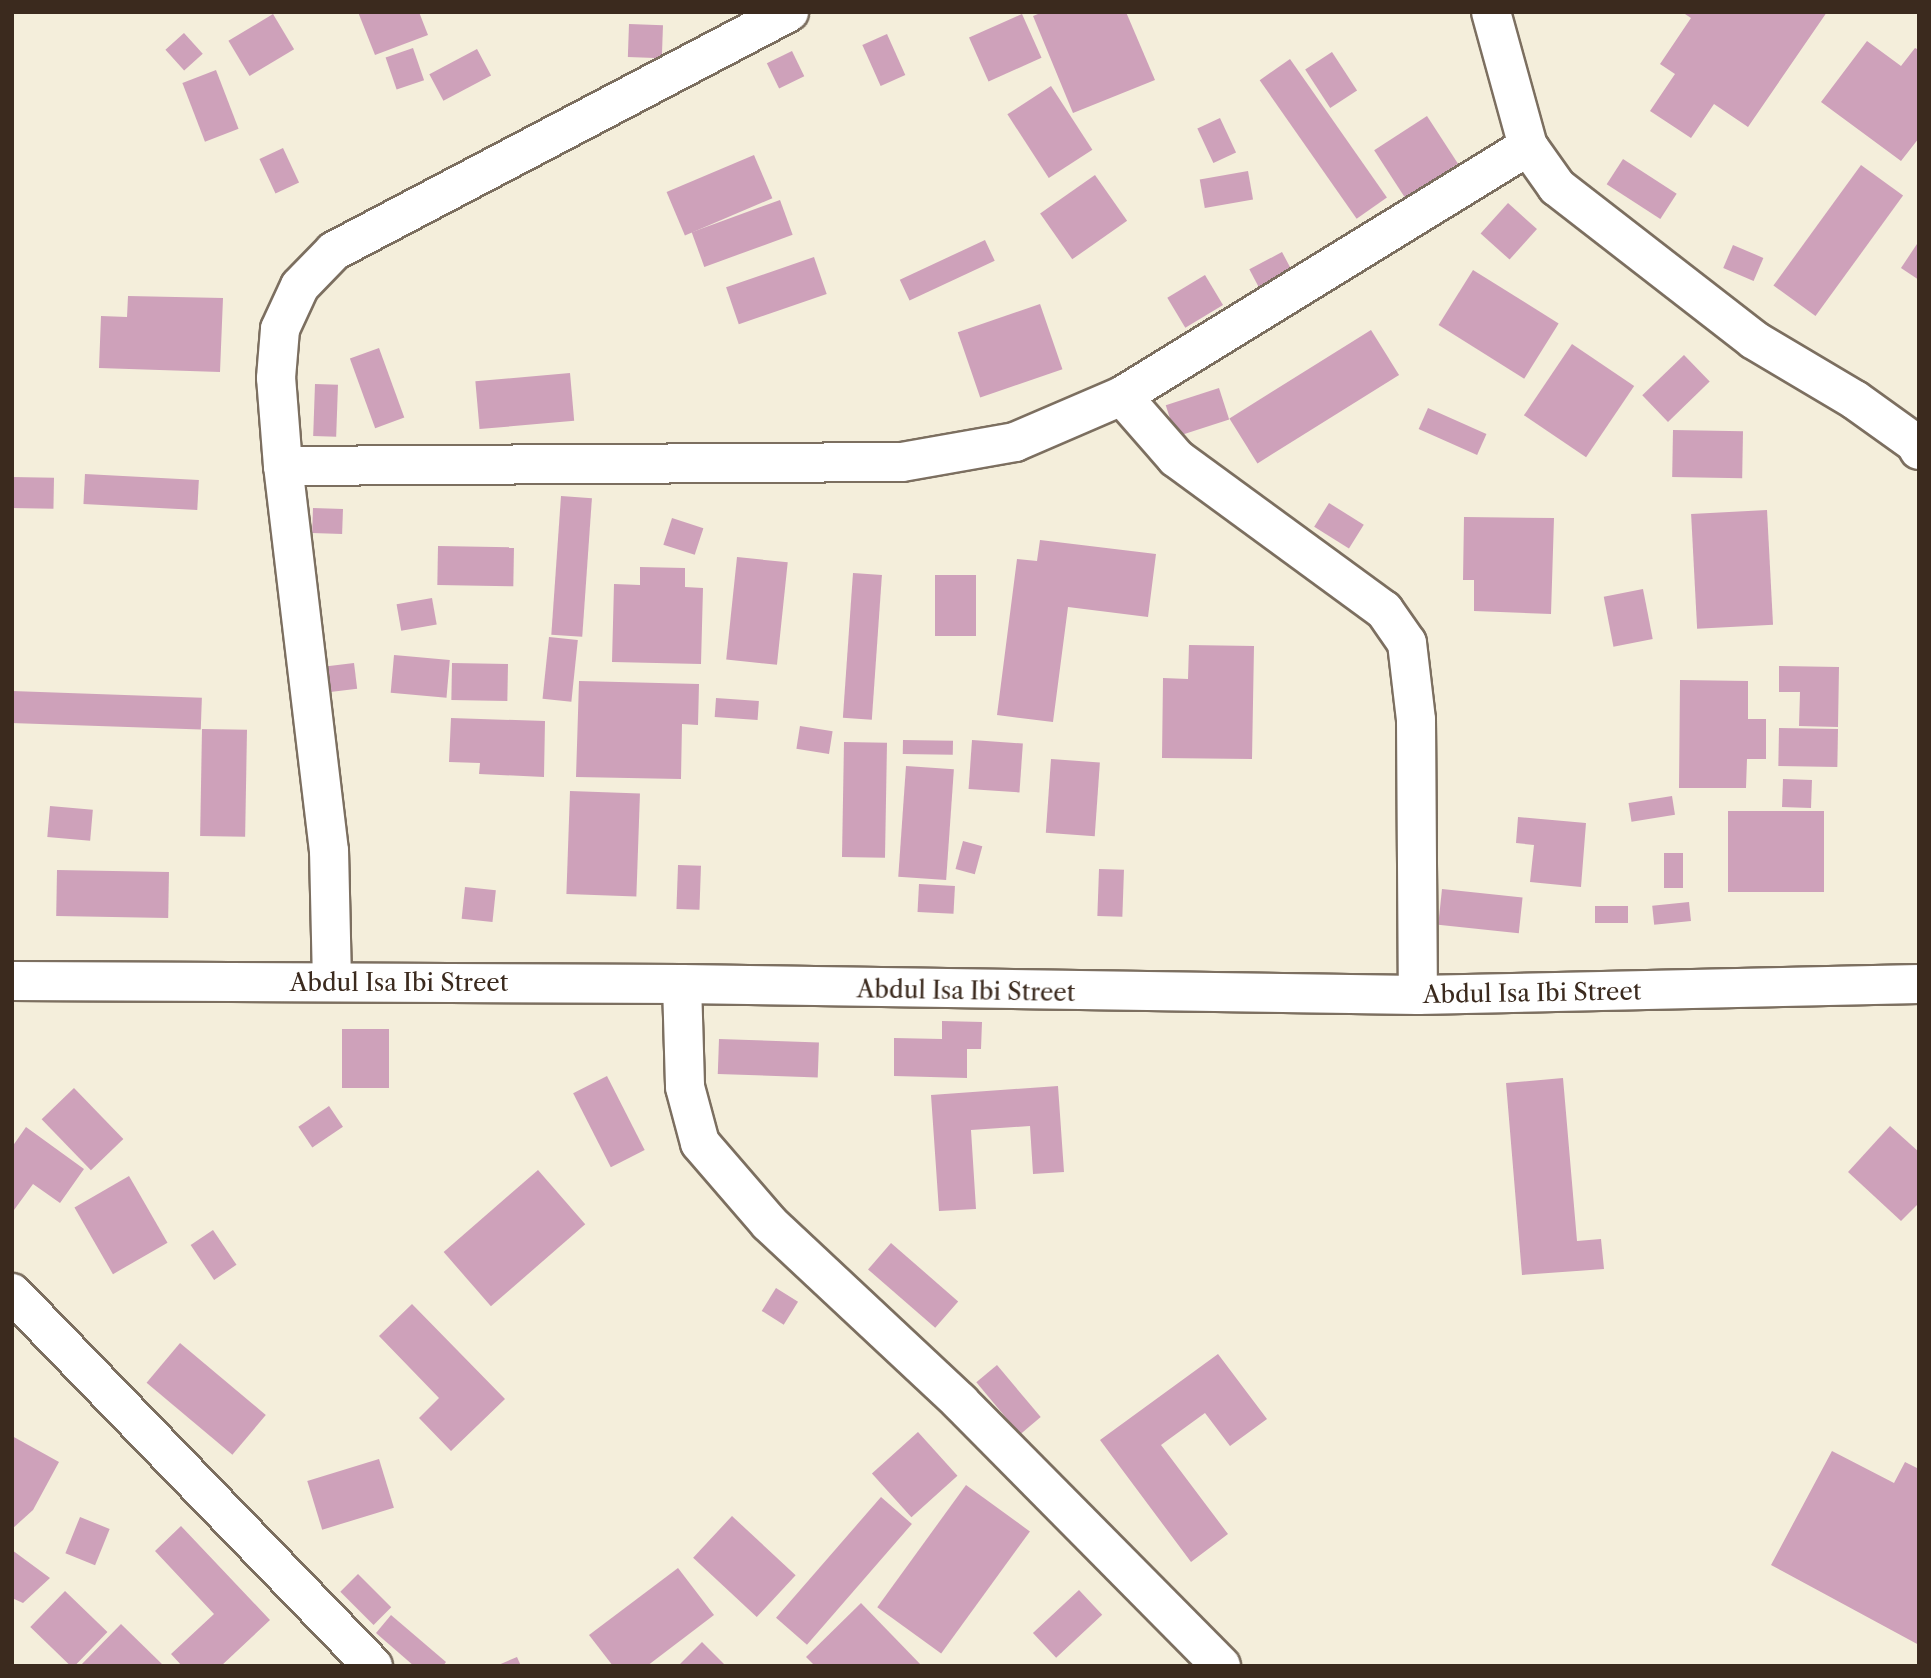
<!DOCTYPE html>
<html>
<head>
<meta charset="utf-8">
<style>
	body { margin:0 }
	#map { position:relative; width:1931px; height:1678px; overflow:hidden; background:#f4eedb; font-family:"Libre Caslon Text",serif }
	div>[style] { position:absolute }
	.building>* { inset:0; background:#cea1ba; transform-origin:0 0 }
	.roads { filter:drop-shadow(2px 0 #7c6f60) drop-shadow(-2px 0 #7c6f60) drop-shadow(0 2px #7c6f60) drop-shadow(0 -2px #7c6f60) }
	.street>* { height:38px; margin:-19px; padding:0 19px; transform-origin:19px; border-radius:19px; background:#fff }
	span { translate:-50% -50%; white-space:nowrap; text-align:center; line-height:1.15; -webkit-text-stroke:5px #fff; paint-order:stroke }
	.street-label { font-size:24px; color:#3b2a1e }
	.frame { position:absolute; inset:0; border:14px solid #3b2a1e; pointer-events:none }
</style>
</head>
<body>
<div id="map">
	<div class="building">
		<div style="clip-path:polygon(358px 12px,419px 12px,428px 35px,375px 55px)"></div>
		<div style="clip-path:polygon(1043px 12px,1126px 12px,1155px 80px,1073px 113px,1033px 16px)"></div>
		<div style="clip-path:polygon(1682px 12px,1827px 12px,1748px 127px,1714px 104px,1691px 138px,1650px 111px,1675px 74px,1660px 64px,1691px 18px)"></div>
		<div style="left:273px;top:14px;width:41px;height:52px;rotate:59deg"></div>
		<div style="left:1022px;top:14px;width:48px;height:58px;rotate:66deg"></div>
		<div style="left:629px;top:24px;width:34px;height:33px;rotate:2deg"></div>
		<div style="left:184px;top:33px;width:28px;height:25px;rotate:48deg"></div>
		<div style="left:887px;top:34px;width:45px;height:27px;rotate:66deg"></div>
		<div style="clip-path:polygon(1867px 41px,1901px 66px,1915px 48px,1919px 50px,1919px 138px,1901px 161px,1821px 102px)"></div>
		<div style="left:413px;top:48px;width:34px;height:29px;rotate:71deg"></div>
		<div style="left:477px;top:49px;width:30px;height:54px;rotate:62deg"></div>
		<div style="left:792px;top:51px;width:28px;height:28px;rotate:64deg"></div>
		<div style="left:1332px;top:52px;width:46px;height:32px;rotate:57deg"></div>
		<div style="left:1290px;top:59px;width:169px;height:37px;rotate:55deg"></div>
		<div style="left:216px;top:70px;width:63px;height:36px;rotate:69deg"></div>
		<div style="left:1051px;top:86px;width:76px;height:52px;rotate:57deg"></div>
		<div style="left:1427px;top:116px;width:57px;height:63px;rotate:57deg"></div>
		<div style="left:1220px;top:118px;width:38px;height:25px;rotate:65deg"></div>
		<div style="left:283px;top:148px;width:38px;height:26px;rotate:65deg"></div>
		<div style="left:754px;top:155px;width:47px;height:95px;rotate:67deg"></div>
		<div style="left:1623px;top:159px;width:64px;height:30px;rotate:33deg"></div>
		<div style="left:1861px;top:165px;width:52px;height:149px;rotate:36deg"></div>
		<div style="left:1248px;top:171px;width:29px;height:49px;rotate:80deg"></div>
		<div style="left:1095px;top:175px;width:56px;height:67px;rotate:55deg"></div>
		<div style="left:780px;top:200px;width:37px;height:94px;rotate:70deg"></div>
		<div style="left:1508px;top:203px;width:39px;height:41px;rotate:42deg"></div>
		<div style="left:985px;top:240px;width:23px;height:94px;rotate:65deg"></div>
		<div style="clip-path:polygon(1919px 241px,1919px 280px,1901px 268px)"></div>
		<div style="left:1733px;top:245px;width:33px;height:25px;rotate:23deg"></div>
		<div style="left:1282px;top:252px;width:21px;height:37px;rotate:62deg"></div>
		<div style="left:814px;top:257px;width:39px;height:93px;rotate:71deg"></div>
		<div style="left:1473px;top:270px;width:101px;height:65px;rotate:32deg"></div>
		<div style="left:1205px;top:275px;width:35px;height:44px;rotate:59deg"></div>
		<div style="clip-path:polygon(128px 296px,223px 298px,220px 372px,99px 368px,101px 316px,127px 317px)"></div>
		<div style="left:1040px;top:304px;width:69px;height:87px;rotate:71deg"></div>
		<div style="left:1371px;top:330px;width:53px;height:167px;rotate:58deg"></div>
		<div style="left:1572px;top:344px;width:75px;height:86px;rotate:34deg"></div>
		<div style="left:379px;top:348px;width:74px;height:31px;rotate:70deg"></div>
		<div style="left:1684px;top:355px;width:37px;height:58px;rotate:46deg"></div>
		<div style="left:570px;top:373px;width:48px;height:95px;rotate:85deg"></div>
		<div style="left:315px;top:384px;width:23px;height:52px;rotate:2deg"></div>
		<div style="left:1219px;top:388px;width:33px;height:56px;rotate:72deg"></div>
		<div style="left:1428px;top:408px;width:64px;height:23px;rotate:24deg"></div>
		<div style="left:1673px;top:430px;width:70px;height:47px;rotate:1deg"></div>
		<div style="left:85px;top:474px;width:114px;height:30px;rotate:3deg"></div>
		<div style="left:12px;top:477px;width:42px;height:31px;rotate:1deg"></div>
		<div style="left:561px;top:496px;width:31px;height:139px;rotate:4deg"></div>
		<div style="left:1329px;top:503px;width:41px;height:28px;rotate:32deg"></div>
		<div style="left:313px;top:508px;width:30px;height:25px;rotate:2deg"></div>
		<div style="left:1767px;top:510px;width:115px;height:76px;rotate:87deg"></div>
		<div style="clip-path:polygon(1464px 517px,1554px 518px,1551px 614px,1474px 611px,1474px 580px,1463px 580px)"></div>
		<div style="left:672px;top:518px;width:33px;height:28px;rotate:18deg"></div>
		<div style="clip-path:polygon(1040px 540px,1156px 554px,1148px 617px,1068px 607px,1053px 722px,997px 715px,1017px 559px,1037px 561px)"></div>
		<div style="left:438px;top:546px;width:76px;height:39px;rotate:1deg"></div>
		<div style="left:737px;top:557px;width:51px;height:103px;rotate:6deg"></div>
		<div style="clip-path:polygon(640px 567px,685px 568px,685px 587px,703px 588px,701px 664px,612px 662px,614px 584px,640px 585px)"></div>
		<div style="left:853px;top:573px;width:29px;height:145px;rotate:4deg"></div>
		<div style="left:935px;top:575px;width:41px;height:61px"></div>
		<div style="left:1643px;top:589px;width:51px;height:40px;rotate:79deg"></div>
		<div style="left:432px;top:598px;width:27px;height:36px;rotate:80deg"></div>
		<div style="left:549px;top:637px;width:29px;height:62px;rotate:6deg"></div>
		<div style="clip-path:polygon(1189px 645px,1254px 646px,1252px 759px,1162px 758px,1163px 678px,1188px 679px)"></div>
		<div style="left:394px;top:655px;width:56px;height:38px;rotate:5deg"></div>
		<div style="left:354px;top:663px;width:26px;height:27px;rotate:83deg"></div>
		<div style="left:452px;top:663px;width:56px;height:37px;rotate:1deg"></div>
		<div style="clip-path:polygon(1779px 666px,1839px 667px,1838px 727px,1799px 726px,1800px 692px,1779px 692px)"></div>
		<div style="clip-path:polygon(1680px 680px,1748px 681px,1748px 719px,1766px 719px,1766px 759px,1747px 759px,1746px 788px,1679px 788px)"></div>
		<div style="clip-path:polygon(579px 681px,699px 684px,698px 725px,682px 724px,681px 779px,576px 777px)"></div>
		<div style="left:12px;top:691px;width:190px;height:32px;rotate:2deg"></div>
		<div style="left:716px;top:698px;width:43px;height:19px;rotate:4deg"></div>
		<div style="clip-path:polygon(451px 718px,545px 721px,544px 777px,479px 774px,480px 763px,449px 762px)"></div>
		<div style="left:800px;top:726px;width:33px;height:23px;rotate:9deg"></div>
		<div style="left:1779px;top:728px;width:59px;height:38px;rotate:1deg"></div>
		<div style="left:202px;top:729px;width:45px;height:107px;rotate:1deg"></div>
		<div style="left:903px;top:740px;width:50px;height:14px;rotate:1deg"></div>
		<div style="left:972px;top:740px;width:51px;height:49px;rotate:4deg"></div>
		<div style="left:844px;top:742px;width:43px;height:115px;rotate:1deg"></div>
		<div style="left:1051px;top:759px;width:49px;height:74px;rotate:4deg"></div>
		<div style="left:906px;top:766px;width:48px;height:111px;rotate:4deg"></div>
		<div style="left:1783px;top:779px;width:29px;height:28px;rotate:2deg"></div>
		<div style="left:570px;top:791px;width:70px;height:103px;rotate:2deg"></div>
		<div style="left:1672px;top:796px;width:19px;height:44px;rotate:81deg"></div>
		<div style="left:50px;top:806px;width:43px;height:31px;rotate:5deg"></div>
		<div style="left:1728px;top:811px;width:96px;height:81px"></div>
		<div style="clip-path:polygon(1518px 817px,1586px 823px,1581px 887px,1530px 882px,1534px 845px,1516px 843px)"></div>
		<div style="left:963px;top:841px;width:20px;height:29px;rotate:15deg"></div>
		<div style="left:1664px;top:853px;width:19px;height:35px"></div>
		<div style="left:678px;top:865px;width:23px;height:44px;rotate:2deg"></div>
		<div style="left:1099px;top:869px;width:25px;height:47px;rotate:2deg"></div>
		<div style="left:57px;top:870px;width:112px;height:46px;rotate:1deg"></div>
		<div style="left:919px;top:884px;width:36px;height:28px;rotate:3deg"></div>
		<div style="left:465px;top:887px;width:31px;height:32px;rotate:6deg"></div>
		<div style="left:1442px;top:889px;width:81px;height:36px;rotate:6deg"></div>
		<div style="left:1689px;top:902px;width:19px;height:37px;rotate:84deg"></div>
		<div style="left:1595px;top:906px;width:33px;height:17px"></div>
		<div style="clip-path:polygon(942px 1021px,982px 1022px,981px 1049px,967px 1049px,967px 1078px,894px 1076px,894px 1038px,942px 1039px)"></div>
		<div style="left:342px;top:1029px;width:47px;height:59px"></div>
		<div style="left:719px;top:1039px;width:100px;height:35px;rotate:2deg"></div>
		<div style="left:607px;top:1076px;width:83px;height:38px;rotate:63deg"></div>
		<div style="clip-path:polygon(1563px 1078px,1577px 1241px,1601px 1239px,1604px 1269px,1522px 1275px,1506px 1083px)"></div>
		<div style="clip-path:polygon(1058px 1086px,1064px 1172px,1033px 1174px,1030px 1126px,971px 1130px,976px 1209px,939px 1211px,931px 1095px)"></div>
		<div style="left:74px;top:1088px;width:71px;height:45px;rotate:46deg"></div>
		<div style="left:329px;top:1106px;width:25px;height:37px;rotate:56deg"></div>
		<div style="clip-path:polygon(1890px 1126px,1919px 1152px,1919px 1203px,1901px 1221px,1848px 1172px)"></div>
		<div style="clip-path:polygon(26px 1127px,84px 1169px,60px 1203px,33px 1184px,14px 1210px,12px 1147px)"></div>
		<div style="left:538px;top:1170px;width:72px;height:125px;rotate:49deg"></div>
		<div style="left:129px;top:1176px;width:77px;height:63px;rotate:60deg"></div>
		<div style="left:213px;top:1230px;width:42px;height:27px;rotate:56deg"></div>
		<div style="left:891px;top:1243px;width:89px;height:35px;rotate:41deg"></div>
		<div style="left:776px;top:1288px;width:26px;height:27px;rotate:32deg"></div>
		<div style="clip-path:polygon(412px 1304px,505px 1399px,451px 1451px,419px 1418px,439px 1398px,379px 1336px)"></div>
		<div style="left:180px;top:1343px;width:112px;height:52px;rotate:40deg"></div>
		<div style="clip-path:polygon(1218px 1354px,1267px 1419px,1230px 1446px,1205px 1413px,1161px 1445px,1228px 1534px,1191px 1562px,1100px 1440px)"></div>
		<div style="left:997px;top:1365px;width:68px;height:27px;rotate:50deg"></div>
		<div style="left:918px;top:1432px;width:59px;height:62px;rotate:48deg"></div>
		<div style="clip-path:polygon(12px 1436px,59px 1462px,33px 1510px,12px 1529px)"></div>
		<div style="clip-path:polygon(1832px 1451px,1894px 1483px,1905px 1462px,1919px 1469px,1919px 1645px,1771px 1565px)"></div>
		<div style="left:379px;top:1459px;width:51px;height:75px;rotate:73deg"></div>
		<div style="left:966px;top:1485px;width:79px;height:151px;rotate:36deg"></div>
		<div style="left:881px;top:1497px;width:41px;height:160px;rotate:41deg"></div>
		<div style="left:732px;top:1516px;width:87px;height:57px;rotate:43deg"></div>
		<div style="left:80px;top:1517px;width:32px;height:39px;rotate:22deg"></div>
		<div style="clip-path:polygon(181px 1526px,270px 1620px,221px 1666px,182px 1666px,171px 1654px,214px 1614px,155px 1551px)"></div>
		<div style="clip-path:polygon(12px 1550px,50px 1578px,23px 1603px,12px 1598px)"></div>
		<div style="clip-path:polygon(678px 1568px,714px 1615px,647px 1666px,613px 1666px,589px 1635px)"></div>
		<div style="left:358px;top:1574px;width:47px;height:25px;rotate:45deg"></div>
		<div style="left:1079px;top:1590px;width:34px;height:63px;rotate:47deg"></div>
		<div style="left:65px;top:1591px;width:59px;height:50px;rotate:44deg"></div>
		<div style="clip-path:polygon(861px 1603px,922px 1666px,815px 1666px,806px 1657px)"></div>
		<div style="clip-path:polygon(391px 1615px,446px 1662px,443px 1666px,414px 1666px,376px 1633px)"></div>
		<div style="clip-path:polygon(121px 1624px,164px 1666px,80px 1666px)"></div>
		<div style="clip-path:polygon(702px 1642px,726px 1666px,678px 1666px)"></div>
		<div style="clip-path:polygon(517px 1657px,521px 1666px,496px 1666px)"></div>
	</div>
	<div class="roads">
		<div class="street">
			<div style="left:1491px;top:12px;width:139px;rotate:74.6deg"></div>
			<div style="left:1528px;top:146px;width:50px;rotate:54.7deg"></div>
			<div style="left:1557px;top:187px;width:249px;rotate:37.8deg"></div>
			<div style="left:1754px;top:340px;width:117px;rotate:30.7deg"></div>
			<div style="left:1855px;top:400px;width:74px;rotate:35.6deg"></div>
			<div style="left:1915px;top:443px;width:8px;rotate:60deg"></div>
			<div style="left:1122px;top:396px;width:82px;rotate:48.9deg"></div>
			<div style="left:1176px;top:458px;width:258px;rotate:36.2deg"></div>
			<div style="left:1384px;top:610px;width:40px;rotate:55.1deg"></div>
			<div style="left:1407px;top:643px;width:78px;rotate:83.3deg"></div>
			<div style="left:1416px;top:720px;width:275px;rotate:89.6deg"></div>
			<div style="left:283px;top:466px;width:619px;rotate:-0.37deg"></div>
			<div style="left:902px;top:462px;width:115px;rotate:-10deg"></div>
			<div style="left:1015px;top:442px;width:116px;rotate:-23.3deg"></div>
			<div style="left:1122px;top:396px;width:477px;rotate:-31.6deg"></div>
			<div style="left:12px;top:981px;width:670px;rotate:0.26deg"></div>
			<div style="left:682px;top:984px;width:736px;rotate:0.86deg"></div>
			<div style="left:1418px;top:995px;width:501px;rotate:-1.26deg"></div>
			<div style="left:332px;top:982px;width:131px;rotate:-91.3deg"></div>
			<div style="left:329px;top:851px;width:388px;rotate:-96.8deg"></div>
			<div style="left:283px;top:466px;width:88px;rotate:-94.5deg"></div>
			<div style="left:276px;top:378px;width:49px;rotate:-85.3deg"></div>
			<div style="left:280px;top:329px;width:47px;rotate:-65.1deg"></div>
			<div style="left:300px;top:286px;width:49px;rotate:-45.8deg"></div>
			<div style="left:334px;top:251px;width:514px;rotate:-27.71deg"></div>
			<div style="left:682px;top:984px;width:103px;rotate:88.3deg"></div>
			<div style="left:685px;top:1087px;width:58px;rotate:75deg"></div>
			<div style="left:700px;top:1143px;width:106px;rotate:49.2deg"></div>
			<div style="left:769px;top:1223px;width:262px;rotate:43.1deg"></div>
			<div style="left:960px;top:1402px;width:371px;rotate:45.3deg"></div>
			<div style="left:12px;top:1293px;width:519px;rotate:45.94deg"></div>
		</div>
	</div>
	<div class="street-label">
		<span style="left:399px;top:983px">Abdul Isa Ibi Street</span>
		<span style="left:966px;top:991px;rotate:1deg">Abdul Isa Ibi Street</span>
		<span style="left:1532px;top:993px;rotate:-1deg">Abdul Isa Ibi Street</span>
	</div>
	<div class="frame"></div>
</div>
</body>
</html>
